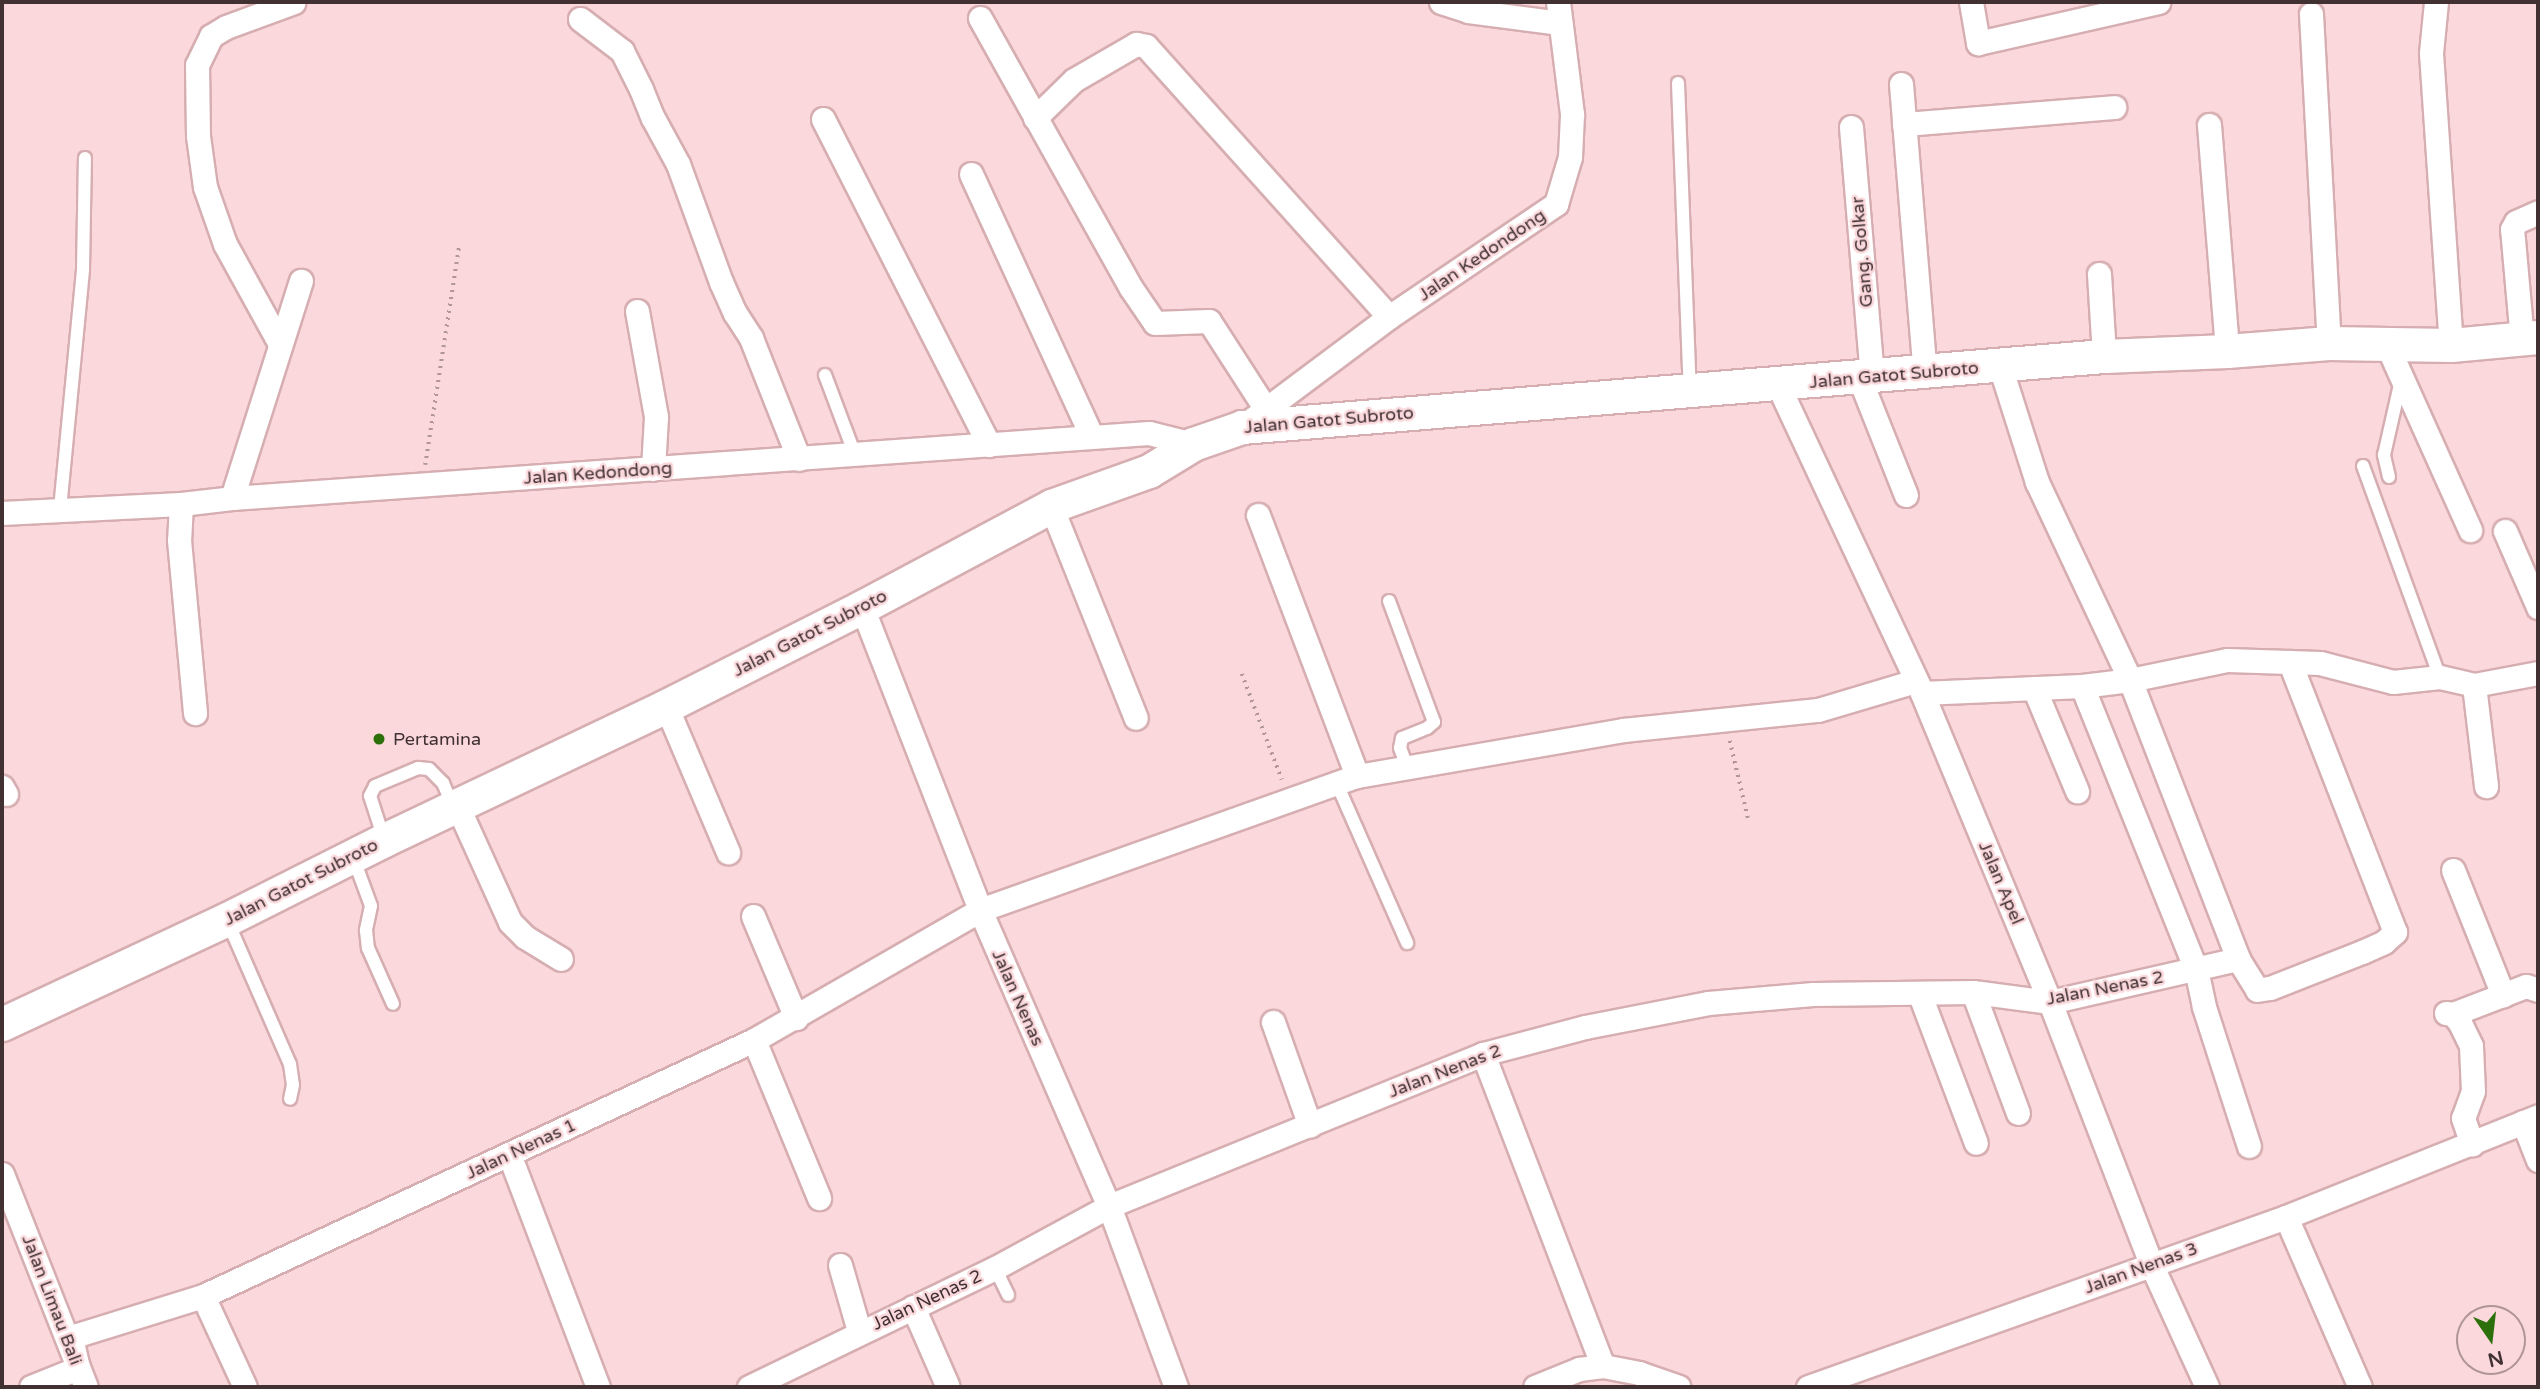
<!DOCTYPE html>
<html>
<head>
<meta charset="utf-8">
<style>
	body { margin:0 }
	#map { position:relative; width:2540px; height:1389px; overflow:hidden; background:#fad8db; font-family:"Varela Round",sans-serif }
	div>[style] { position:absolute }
	.path>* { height:3.5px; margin-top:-1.75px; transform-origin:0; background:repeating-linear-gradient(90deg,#b19698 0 2px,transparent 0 7px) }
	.roads { filter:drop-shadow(2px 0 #d6aeb1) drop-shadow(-2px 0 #d6aeb1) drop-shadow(0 2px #d6aeb1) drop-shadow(0 -2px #d6aeb1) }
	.lane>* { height:12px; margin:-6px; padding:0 6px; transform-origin:6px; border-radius:6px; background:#fff }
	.street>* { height:23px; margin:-11.5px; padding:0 11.5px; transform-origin:11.5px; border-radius:11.5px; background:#fff }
	.secondary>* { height:33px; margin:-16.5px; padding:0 16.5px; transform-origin:16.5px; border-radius:16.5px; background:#fff }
	.dots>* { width:19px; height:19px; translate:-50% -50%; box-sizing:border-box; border:4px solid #fad8db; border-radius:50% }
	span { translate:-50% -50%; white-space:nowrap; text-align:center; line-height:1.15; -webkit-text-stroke:5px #fad8db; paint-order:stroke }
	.street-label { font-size:18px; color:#413132 }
	.poi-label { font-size:18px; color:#413132 }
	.left { translate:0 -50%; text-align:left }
	.frame { position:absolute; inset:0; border:4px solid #413132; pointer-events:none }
	.north { position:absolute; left:2456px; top:1305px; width:70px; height:70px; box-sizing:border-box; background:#fad8db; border:2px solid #b09597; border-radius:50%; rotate:166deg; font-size:19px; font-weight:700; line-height:28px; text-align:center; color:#413132 }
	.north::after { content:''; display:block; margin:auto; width:24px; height:32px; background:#2c700c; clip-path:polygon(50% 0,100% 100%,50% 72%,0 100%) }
</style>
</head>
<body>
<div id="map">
	<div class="path">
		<div style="left:425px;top:465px;width:223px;rotate:-81.2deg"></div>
		<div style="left:1242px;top:674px;width:113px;rotate:69.3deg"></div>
		<div style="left:1730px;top:741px;width:83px;rotate:76.8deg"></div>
	</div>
	<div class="roads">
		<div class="lane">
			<div style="left:1678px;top:83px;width:307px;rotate:87.8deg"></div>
			<div style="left:825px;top:375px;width:85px;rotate:69.4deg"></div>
			<div style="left:2363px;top:466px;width:225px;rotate:70deg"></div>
			<div style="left:2389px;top:477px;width:23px;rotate:-103deg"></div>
			<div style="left:2384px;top:455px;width:77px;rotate:-77.2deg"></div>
			<div style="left:60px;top:509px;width:241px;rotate:-84.5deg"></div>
			<div style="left:83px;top:269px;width:111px;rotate:-89deg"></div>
			<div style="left:1389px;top:601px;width:129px;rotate:69.6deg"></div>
			<div style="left:1434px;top:722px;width:9px;rotate:139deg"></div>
			<div style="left:1427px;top:728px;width:27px;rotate:158deg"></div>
			<div style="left:1402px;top:738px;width:10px;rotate:101deg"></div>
			<div style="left:1400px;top:748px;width:19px;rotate:69deg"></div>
			<div style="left:1337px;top:784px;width:174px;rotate:66.2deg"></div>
			<div style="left:384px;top:839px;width:45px;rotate:-108deg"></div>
			<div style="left:370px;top:796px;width:11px;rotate:-63deg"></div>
			<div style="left:375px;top:786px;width:47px;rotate:-22.7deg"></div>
			<div style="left:418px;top:768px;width:11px;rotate:5deg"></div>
			<div style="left:429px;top:769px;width:20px;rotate:45deg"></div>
			<div style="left:443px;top:783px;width:25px;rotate:67deg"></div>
			<div style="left:353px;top:857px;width:52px;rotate:69.8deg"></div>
			<div style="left:371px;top:906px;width:25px;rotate:102deg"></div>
			<div style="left:366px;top:930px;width:18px;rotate:84deg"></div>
			<div style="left:368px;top:948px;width:61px;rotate:65.9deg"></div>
			<div style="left:227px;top:920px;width:157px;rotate:66.4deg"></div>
			<div style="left:290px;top:1064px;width:21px;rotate:82deg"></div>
			<div style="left:293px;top:1085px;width:14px;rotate:102deg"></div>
			<div style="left:995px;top:1268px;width:30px;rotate:64deg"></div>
		</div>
		<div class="street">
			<div style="left:1441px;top:2px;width:28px;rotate:18deg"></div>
			<div style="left:1468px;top:11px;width:93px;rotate:7.4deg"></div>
			<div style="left:1971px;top:2px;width:42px;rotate:80.3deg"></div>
			<div style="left:1978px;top:43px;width:185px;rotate:-12.8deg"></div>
			<div style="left:2436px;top:2px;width:51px;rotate:95.6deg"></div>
			<div style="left:2431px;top:53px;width:293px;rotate:86.1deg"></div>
			<div style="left:2311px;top:14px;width:329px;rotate:86.9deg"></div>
			<div style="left:980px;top:18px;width:309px;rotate:60.8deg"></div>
			<div style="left:1131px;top:288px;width:42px;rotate:55.6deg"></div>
			<div style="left:1155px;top:323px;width:54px;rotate:-2.1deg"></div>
			<div style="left:1209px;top:321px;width:103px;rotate:57.2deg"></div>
			<div style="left:580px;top:19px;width:53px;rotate:37.3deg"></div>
			<div style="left:622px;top:51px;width:42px;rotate:63.4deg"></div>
			<div style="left:641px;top:89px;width:31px;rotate:68deg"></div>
			<div style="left:653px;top:118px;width:52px;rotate:61.5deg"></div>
			<div style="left:678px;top:164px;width:126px;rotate:70deg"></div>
			<div style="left:721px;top:282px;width:34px;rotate:66deg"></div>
			<div style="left:735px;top:313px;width:30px;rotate:57deg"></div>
			<div style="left:751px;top:338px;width:130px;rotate:68.4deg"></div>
			<div style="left:1901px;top:84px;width:290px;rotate:85.3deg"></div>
			<div style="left:1035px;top:118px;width:54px;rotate:-44.3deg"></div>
			<div style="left:1074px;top:80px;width:72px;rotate:-30.1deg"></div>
			<div style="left:1136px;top:44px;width:10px;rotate:11deg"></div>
			<div style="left:1146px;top:46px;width:364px;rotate:48.1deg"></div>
			<div style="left:823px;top:119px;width:366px;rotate:63deg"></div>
			<div style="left:1904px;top:124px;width:211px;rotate:-4.6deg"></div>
			<div style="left:2209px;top:125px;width:227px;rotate:85.4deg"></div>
			<div style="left:1851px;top:127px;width:250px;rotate:85.2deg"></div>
			<div style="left:971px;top:174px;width:289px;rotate:65.3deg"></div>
			<div style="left:2099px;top:274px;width:82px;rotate:86.5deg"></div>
			<div style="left:637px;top:311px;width:108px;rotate:79.8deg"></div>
			<div style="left:656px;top:417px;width:52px;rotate:93.3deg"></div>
			<div style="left:2522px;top:340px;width:111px;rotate:-95.1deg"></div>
			<div style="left:2512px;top:229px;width:8px;rotate:-60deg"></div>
			<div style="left:2516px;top:222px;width:24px;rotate:-24deg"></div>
			<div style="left:280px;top:344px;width:114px;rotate:-118.8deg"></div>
			<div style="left:225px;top:244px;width:60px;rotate:-109.3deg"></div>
			<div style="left:205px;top:187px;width:51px;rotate:-97.8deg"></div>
			<div style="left:198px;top:136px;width:71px;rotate:-90.8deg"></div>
			<div style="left:197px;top:65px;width:32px;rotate:-64deg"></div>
			<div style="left:211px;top:36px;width:17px;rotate:-31deg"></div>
			<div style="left:226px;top:27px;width:72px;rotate:-20.2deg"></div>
			<div style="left:2387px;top:345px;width:203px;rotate:65.8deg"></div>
			<div style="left:2000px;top:366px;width:122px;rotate:72.3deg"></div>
			<div style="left:2037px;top:482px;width:219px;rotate:64.8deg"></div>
			<div style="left:2130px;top:680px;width:299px;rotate:68.8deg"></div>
			<div style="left:2238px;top:959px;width:36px;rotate:58deg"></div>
			<div style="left:2257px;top:990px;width:13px;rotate:-9deg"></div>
			<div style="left:2270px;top:988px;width:99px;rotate:-21.4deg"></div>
			<div style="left:2362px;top:952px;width:24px;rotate:-24deg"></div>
			<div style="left:2384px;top:942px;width:15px;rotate:-42deg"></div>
			<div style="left:2395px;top:932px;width:290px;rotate:-111.3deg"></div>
			<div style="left:1859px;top:377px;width:127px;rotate:68.3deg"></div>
			<div style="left:1778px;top:385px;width:340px;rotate:64.9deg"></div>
			<div style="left:1922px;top:693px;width:334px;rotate:67.5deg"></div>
			<div style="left:2050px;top:1002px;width:281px;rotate:68.9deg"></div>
			<div style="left:2151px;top:1264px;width:135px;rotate:65.5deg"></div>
			<div style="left:1242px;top:427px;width:184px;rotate:-36.8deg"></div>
			<div style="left:1389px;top:317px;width:202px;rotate:-34.1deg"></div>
			<div style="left:1556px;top:204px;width:49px;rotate:-73.4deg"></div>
			<div style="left:1570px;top:157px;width:43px;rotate:-87.3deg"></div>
			<div style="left:1572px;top:114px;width:113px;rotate:-97.1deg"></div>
			<div style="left:232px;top:498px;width:228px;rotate:-72.4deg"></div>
			<div style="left:181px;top:504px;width:36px;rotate:93deg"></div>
			<div style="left:179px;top:540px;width:174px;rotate:84.7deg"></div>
			<div style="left:1051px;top:506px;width:228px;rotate:68.2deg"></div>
			<div style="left:2px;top:513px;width:179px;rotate:-2.9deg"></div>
			<div style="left:181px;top:504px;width:51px;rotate:-6.7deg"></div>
			<div style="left:232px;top:498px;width:919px;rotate:-4.05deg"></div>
			<div style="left:1149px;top:433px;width:45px;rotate:14deg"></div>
			<div style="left:1258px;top:515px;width:279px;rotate:69.2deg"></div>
			<div style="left:2505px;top:531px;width:83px;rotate:66.5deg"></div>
			<div style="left:862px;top:607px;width:325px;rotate:68.7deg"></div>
			<div style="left:980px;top:910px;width:323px;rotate:66.5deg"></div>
			<div style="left:1109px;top:1206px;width:193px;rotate:69.7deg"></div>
			<div style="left:2474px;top:685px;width:102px;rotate:83.2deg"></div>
			<div style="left:2082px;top:686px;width:305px;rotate:68.1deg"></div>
			<div style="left:2196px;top:969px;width:39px;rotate:78deg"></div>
			<div style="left:2204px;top:1007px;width:146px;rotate:72.1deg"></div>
			<div style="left:2034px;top:688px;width:112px;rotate:67.3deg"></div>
			<div style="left:1922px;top:693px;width:160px;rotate:-2.5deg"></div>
			<div style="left:2082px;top:686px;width:48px;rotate:-7.1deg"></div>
			<div style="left:2130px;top:680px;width:99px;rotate:-11.7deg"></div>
			<div style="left:2227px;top:660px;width:93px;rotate:1.8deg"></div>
			<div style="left:2320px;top:663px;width:75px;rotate:14.6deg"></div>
			<div style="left:2393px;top:682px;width:47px;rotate:-6.1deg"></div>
			<div style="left:2440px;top:677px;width:35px;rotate:13deg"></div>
			<div style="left:2474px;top:685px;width:65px;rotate:-10.6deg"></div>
			<div style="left:666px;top:706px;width:159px;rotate:67deg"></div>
			<div style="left:2px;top:787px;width:8px;rotate:60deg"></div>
			<div style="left:457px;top:805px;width:128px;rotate:65.6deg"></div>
			<div style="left:510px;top:922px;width:21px;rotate:45deg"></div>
			<div style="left:525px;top:937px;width:42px;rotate:31.4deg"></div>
			<div style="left:2453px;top:870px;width:135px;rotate:68.2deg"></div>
			<div style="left:753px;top:916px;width:111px;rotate:67.1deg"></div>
			<div style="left:1973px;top:992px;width:129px;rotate:69.6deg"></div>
			<div style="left:1920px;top:995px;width:158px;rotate:69.3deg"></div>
			<div style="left:2446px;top:1013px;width:7px;rotate:8deg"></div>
			<div style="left:2453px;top:1014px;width:11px;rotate:52deg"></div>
			<div style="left:2460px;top:1023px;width:25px;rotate:64deg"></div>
			<div style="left:2471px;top:1046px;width:45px;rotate:87.5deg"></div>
			<div style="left:2473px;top:1091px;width:29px;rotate:110deg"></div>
			<div style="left:2463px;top:1118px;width:28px;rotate:71deg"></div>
			<div style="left:2453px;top:1014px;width:78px;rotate:-21deg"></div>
			<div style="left:2526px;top:986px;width:13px;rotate:18deg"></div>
			<div style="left:1273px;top:1022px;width:110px;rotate:70.4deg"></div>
			<div style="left:754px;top:1040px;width:171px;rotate:67.6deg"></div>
			<div style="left:1483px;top:1054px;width:334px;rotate:69deg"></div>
			<div style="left:2523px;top:1122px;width:41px;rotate:68.5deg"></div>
			<div style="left:509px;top:1154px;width:249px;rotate:69.1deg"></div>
			<div style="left:2px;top:1174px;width:229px;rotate:68.5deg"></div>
			<div style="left:2286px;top:1217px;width:185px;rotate:66.5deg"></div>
			<div style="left:840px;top:1265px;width:69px;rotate:73.9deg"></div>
			<div style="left:203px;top:1296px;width:100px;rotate:65.2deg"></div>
			<div style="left:913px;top:1307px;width:87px;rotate:66.4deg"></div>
			<div style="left:78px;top:1368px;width:22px;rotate:-103deg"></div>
			<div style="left:73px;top:1347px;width:11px;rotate:-85deg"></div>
			<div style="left:74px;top:1336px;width:135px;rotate:-17.2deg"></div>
			<div style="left:203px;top:1296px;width:608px;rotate:-24.92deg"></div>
			<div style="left:754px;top:1040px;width:261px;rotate:-29.9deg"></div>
			<div style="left:980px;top:910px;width:400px;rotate:-19.6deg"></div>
			<div style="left:1357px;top:776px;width:270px;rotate:-9.8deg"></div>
			<div style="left:1623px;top:730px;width:196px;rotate:-5.9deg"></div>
			<div style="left:1818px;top:710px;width:101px;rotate:-16.6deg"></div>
			<div style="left:31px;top:1387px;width:51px;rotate:-22deg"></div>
			<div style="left:749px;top:1387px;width:273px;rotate:-25.8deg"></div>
			<div style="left:995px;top:1268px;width:130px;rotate:-28.5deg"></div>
			<div style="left:1109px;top:1206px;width:404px;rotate:-22.1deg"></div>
			<div style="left:1483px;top:1054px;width:106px;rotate:-14.8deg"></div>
			<div style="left:1585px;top:1027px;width:125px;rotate:-11deg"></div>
			<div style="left:1708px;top:1003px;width:105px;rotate:-4.9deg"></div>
			<div style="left:1813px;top:994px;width:160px;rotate:-0.7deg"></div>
			<div style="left:1973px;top:992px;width:78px;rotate:7.4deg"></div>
			<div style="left:2050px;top:1002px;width:193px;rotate:-12.9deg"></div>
			<div style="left:1535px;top:1387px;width:48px;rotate:-22.2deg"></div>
			<div style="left:1579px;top:1369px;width:24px;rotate:-7deg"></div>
			<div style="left:1603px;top:1366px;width:37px;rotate:11deg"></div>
			<div style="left:1639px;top:1373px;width:42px;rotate:19.3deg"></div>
			<div style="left:1808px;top:1387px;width:507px;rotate:-19.58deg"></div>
			<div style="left:2286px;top:1217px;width:271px;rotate:-21.8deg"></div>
		</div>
		<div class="secondary">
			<div style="left:2px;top:1024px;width:248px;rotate:-25deg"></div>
			<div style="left:227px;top:919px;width:176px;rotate:-26.7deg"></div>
			<div style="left:384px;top:840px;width:312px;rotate:-25.4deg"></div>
			<div style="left:666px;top:706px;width:220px;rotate:-26.8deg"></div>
			<div style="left:862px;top:607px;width:214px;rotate:-28.1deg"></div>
			<div style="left:1051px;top:506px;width:104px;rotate:-19.7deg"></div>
			<div style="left:1149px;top:471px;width:52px;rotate:-31.5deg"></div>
			<div style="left:1193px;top:444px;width:52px;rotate:-19.1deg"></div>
			<div style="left:1242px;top:427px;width:865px;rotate:-4.71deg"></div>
			<div style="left:2104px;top:356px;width:123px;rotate:-2.3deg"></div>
			<div style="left:2227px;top:351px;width:102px;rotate:-4.5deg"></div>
			<div style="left:2329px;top:343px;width:122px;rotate:0.9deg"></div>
			<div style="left:2451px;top:345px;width:87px;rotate:-5.3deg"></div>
		</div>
	</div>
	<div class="dots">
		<div style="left:379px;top:739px;background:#2c700c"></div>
	</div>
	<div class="street-label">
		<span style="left:1862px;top:252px;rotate:-95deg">Gang. Golkar</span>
		<span style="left:1482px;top:255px;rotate:-34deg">Jalan Kedondong</span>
		<span style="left:1894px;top:375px;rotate:-5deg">Jalan Gatot Subroto</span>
		<span style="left:1329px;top:420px;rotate:-5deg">Jalan Gatot Subroto</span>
		<span style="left:598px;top:473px;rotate:-4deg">Jalan Kedondong</span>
		<span style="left:810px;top:633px;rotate:-27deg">Jalan Gatot Subroto</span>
		<span style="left:301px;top:882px;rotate:-27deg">Jalan Gatot Subroto</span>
		<span style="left:2001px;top:883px;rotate:67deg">Jalan Apel</span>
		<span style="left:2105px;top:988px;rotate:-11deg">Jalan Nenas 2</span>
		<span style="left:1018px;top:998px;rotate:66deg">Jalan Nenas</span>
		<span style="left:1445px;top:1071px;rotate:-21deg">Jalan Nenas 2</span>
		<span style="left:521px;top:1149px;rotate:-25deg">Jalan Nenas 1</span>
		<span style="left:2141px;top:1268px;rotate:-20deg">Jalan Nenas 3</span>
		<span style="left:52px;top:1300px;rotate:69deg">Jalan Limau Bali</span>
		<span style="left:927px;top:1300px;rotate:-25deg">Jalan Nenas 2</span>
	</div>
	<div class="poi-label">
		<span class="left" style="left:393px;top:739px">Pertamina</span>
	</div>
	<div class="frame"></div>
	<div class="north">N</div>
</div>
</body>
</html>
